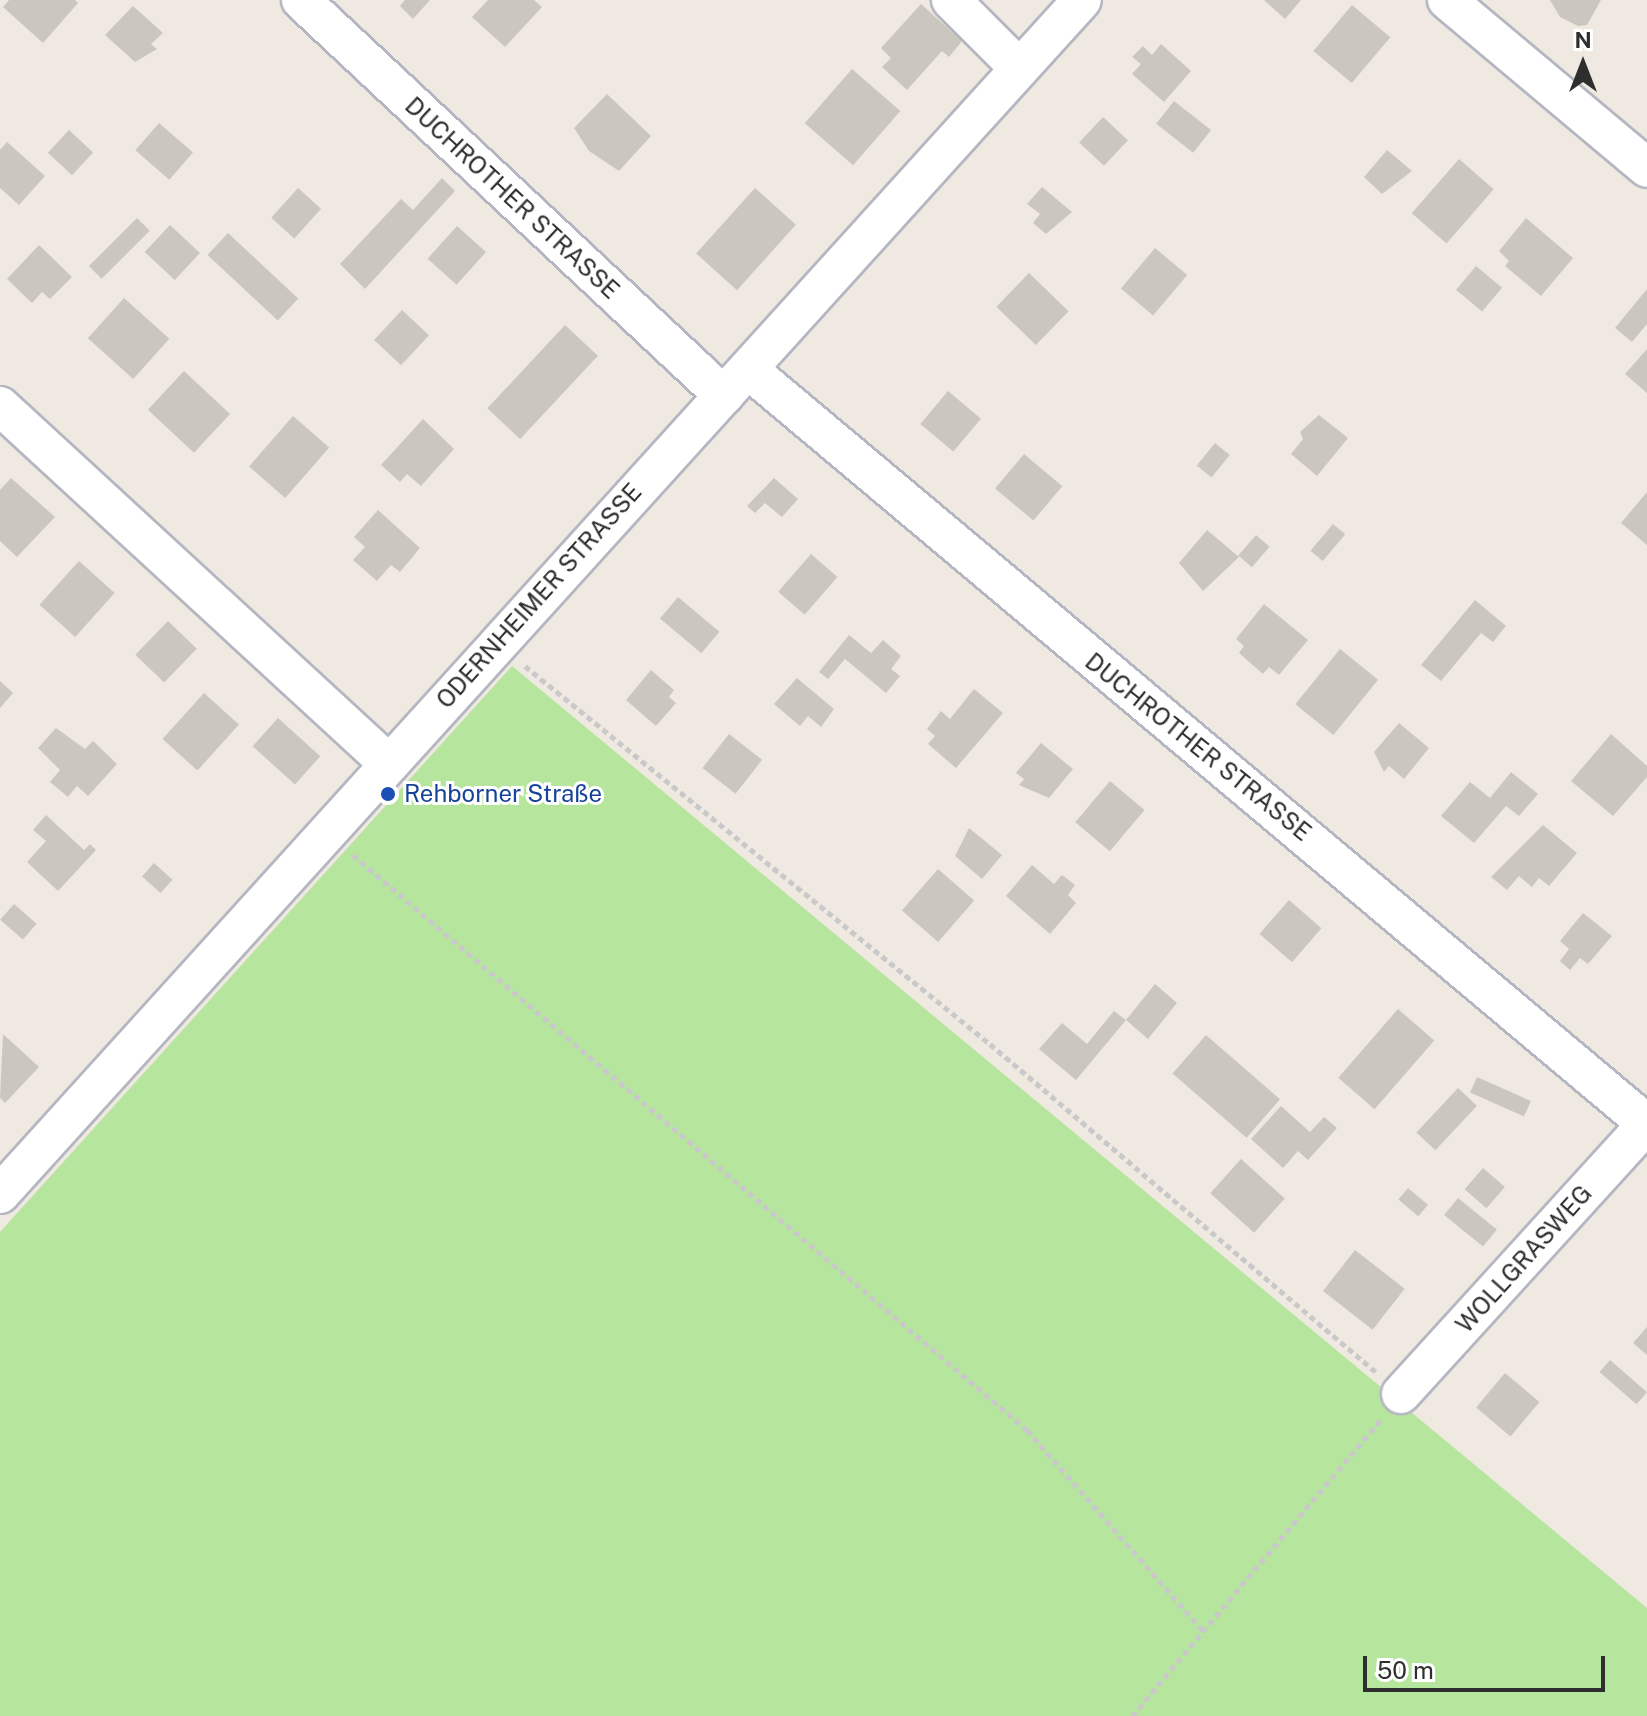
<!DOCTYPE html>
<html>
<head>
<meta charset="utf-8">
<style>
	body { margin:0 }
	#map { position:relative; width:1647px; height:1716px; overflow:hidden; background:#efe9e1; font-family:"Public Sans",sans-serif }
	div>[style] { position:absolute }
	.green>* { inset:0; background:#b6e59e }
	.building>* { inset:0; background:#cbc7bf; transform-origin:0 0 }
	.path>* { height:5px; margin-top:-2.5px; transform-origin:0; background:repeating-linear-gradient(90deg,#c9c9c9 0 6px,transparent 0 10px) }
	.roads { filter:drop-shadow(2px 0 #b4b7c1) drop-shadow(-2px 0 #b4b7c1) drop-shadow(0 2px #b4b7c1) drop-shadow(0 -2px #b4b7c1) }
	.minor>* { height:38px; margin:-19px; padding:0 19px; transform-origin:19px; border-radius:19px; background:#fff }
	.dots>* { width:22px; height:22px; translate:-50% -50%; box-sizing:border-box; border:4px solid #fff; border-radius:50% }
	span { translate:-50% -50%; white-space:nowrap; text-align:center; line-height:1.15; -webkit-text-stroke:6px #fff; paint-order:stroke }
	.street-label { font-size:24px; color:#2e2e2e }
	.transit-label { font-size:24px; color:#164399 }
	.left { translate:0 -50%; text-align:left }
	.north { position:absolute; left:1543px; top:24px; width:80px; height:80px; -webkit-text-stroke:6px #fff; paint-order:stroke; rotate:0deg; font-size:22px; font-weight:700; line-height:32px; text-align:center; color:#2e2e2e }
	.north::after { content:''; display:block; margin:auto; width:28px; height:36px; background:#2e2e2e; clip-path:polygon(50% 0,100% 100%,50% 72%,0 100%) }
	.scale { position:absolute; left:1363px; top:1656px; width:242px; height:36px; box-sizing:border-box; border:4px solid #2e2e2e; border-top:0; padding-left:10px; font-size:24px; line-height:28px; white-space:nowrap; color:#2e2e2e; -webkit-text-stroke:6px #fff; paint-order:stroke }
</style>
</head>
<body>
<div id="map">
	<div class="green">
		<div style="clip-path:polygon(512px 666px,1647px 1608px,1647px 1716px,0 1716px,0 1232px)"></div>
	</div>
	<div class="building">
		<div style="clip-path:polygon(9px 0,75px 0,78px 3px,43px 43px,3px 7px)"></div>
		<div style="clip-path:polygon(405px 0,430px 0,413px 19px,400px 6px)"></div>
		<div style="clip-path:polygon(488px 0,534px 0,542px 7px,505px 47px,472px 17px)"></div>
		<div style="clip-path:polygon(1264px 0,1301px 0,1285px 19px)"></div>
		<div style="clip-path:polygon(1550px 0,1601px 0,1587px 25px,1578px 26px,1560px 17px)"></div>
		<div style="clip-path:polygon(921px 4px,962px 41px,949px 57px,942px 51px,907px 90px,882px 67px,891px 58px,881px 48px)"></div>
		<div style="left:1352px;top:5px;width:50px;height:60px;rotate:40deg"></div>
		<div style="clip-path:polygon(133px 6px,163px 33px,151px 44px,157px 49px,135px 62px,105px 35px)"></div>
		<div style="clip-path:polygon(1161px 44px,1191px 71px,1164px 102px,1132px 74px,1141px 64px,1132px 57px,1143px 46px,1152px 55px)"></div>
		<div style="left:852px;top:69px;width:64px;height:72px;rotate:41deg"></div>
		<div style="clip-path:polygon(607px 94px,651px 136px,619px 171px,589px 151px,574px 128px)"></div>
		<div style="left:1174px;top:101px;width:47px;height:29px;rotate:38deg"></div>
		<div style="left:1103px;top:117px;width:34px;height:35px;rotate:43deg"></div>
		<div style="left:159px;top:123px;width:45px;height:36px;rotate:41deg"></div>
		<div style="left:69px;top:130px;width:33px;height:31px;rotate:43deg"></div>
		<div style="clip-path:polygon(7px 142px,45px 176px,19px 205px,0 188px,0 150px)"></div>
		<div style="clip-path:polygon(1387px 150px,1412px 171px,1382px 194px,1364px 177px)"></div>
		<div style="left:1459px;top:159px;width:46px;height:72px;rotate:41deg"></div>
		<div style="clip-path:polygon(442px 178px,455px 191px,365px 289px,340px 264px,401px 199px,413px 210px)"></div>
		<div style="clip-path:polygon(1042px 187px,1072px 212px,1046px 234px,1033px 223px,1040px 214px,1027px 204px)"></div>
		<div style="left:298px;top:188px;width:31px;height:40px;rotate:42deg"></div>
		<div style="left:755px;top:188px;width:55px;height:88px;rotate:42deg"></div>
		<div style="left:137px;top:218px;width:18px;height:68px;rotate:45deg"></div>
		<div style="clip-path:polygon(1526px 218px,1573px 258px,1541px 296px,1505px 266px,1509px 261px,1499px 251px)"></div>
		<div style="left:170px;top:225px;width:41px;height:37px;rotate:43deg"></div>
		<div style="left:457px;top:226px;width:39px;height:44px;rotate:42deg"></div>
		<div style="left:228px;top:233px;width:96px;height:30px;rotate:43deg"></div>
		<div style="clip-path:polygon(39px 245px,72px 277px,50px 299px,42px 292px,32px 303px,7px 279px)"></div>
		<div style="left:1155px;top:248px;width:42px;height:53px;rotate:40deg"></div>
		<div style="left:1476px;top:266px;width:34px;height:31px;rotate:40deg"></div>
		<div style="left:1029px;top:273px;width:55px;height:47px;rotate:44deg"></div>
		<div style="clip-path:polygon(1647px 289px,1647px 324px,1632px 342px,1615px 328px)"></div>
		<div style="left:124px;top:298px;width:61px;height:54px;rotate:42deg"></div>
		<div style="left:402px;top:310px;width:37px;height:41px;rotate:43deg"></div>
		<div style="left:565px;top:325px;width:45px;height:114px;rotate:43deg"></div>
		<div style="clip-path:polygon(1647px 349px,1647px 393px,1625px 374px)"></div>
		<div style="left:184px;top:371px;width:63px;height:53px;rotate:43deg"></div>
		<div style="left:948px;top:391px;width:43px;height:43px;rotate:40deg"></div>
		<div style="clip-path:polygon(1319px 415px,1348px 438px,1317px 476px,1291px 454px,1303px 439px,1300px 432px)"></div>
		<div style="left:293px;top:416px;width:48px;height:67px;rotate:41deg"></div>
		<div style="clip-path:polygon(423px 419px,454px 449px,421px 486px,407px 474px,400px 482px,381px 465px)"></div>
		<div style="left:1215px;top:443px;width:19px;height:29px;rotate:39deg"></div>
		<div style="left:1024px;top:454px;width:50px;height:45px;rotate:40deg"></div>
		<div style="clip-path:polygon(11px 478px,55px 517px,17px 557px,0 541px,0 490px)"></div>
		<div style="clip-path:polygon(774px 478px,798px 499px,782px 517px,765px 503px,755px 513px,747px 506px)"></div>
		<div style="clip-path:polygon(1647px 492px,1647px 545px,1621px 523px)"></div>
		<div style="clip-path:polygon(378px 510px,420px 548px,400px 572px,391px 565px,377px 581px,353px 560px,365px 547px,354px 537px)"></div>
		<div style="left:1333px;top:524px;width:16px;height:35px;rotate:40deg"></div>
		<div style="clip-path:polygon(1207px 530px,1239px 557px,1203px 591px,1179px 563px)"></div>
		<div style="left:1256px;top:535px;width:18px;height:27px;rotate:41deg"></div>
		<div style="left:811px;top:554px;width:35px;height:50px;rotate:41deg"></div>
		<div style="left:79px;top:561px;width:48px;height:59px;rotate:42deg"></div>
		<div style="left:678px;top:597px;width:54px;height:28px;rotate:40deg"></div>
		<div style="clip-path:polygon(1475px 600px,1506px 626px,1493px 642px,1481px 633px,1441px 681px,1421px 665px)"></div>
		<div style="clip-path:polygon(1264px 604px,1308px 640px,1279px 675px,1269px 667px,1263px 674px,1239px 653px,1244px 646px,1236px 639px)"></div>
		<div style="left:168px;top:621px;width:40px;height:47px;rotate:44deg"></div>
		<div style="clip-path:polygon(849px 635px,871px 653px,883px 640px,901px 656px,891px 669px,900px 676px,886px 693px,845px 659px,828px 679px,819px 672px)"></div>
		<div style="left:1340px;top:649px;width:49px;height:71px;rotate:39deg"></div>
		<div style="clip-path:polygon(651px 670px,674px 690px,669px 697px,676px 703px,656px 726px,626px 700px)"></div>
		<div style="clip-path:polygon(797px 678px,834px 709px,821px 727px,808px 716px,800px 726px,774px 704px)"></div>
		<div style="clip-path:polygon(0 681px,13px 693px,0 708px)"></div>
		<div style="clip-path:polygon(974px 689px,1003px 713px,956px 768px,928px 744px,935px 736px,927px 729px,941px 711px,950px 719px)"></div>
		<div style="left:204px;top:693px;width:47px;height:62px;rotate:42deg"></div>
		<div style="left:278px;top:718px;width:57px;height:38px;rotate:42deg"></div>
		<div style="clip-path:polygon(1399px 723px,1429px 748px,1404px 779px,1389px 766px,1384px 772px,1374px 752px)"></div>
		<div style="clip-path:polygon(56px 728px,85px 749px,93px 741px,117px 764px,88px 796px,77px 786px,68px 797px,50px 782px,60px 770px,38px 748px)"></div>
		<div style="left:729px;top:734px;width:42px;height:43px;rotate:38deg"></div>
		<div style="clip-path:polygon(1611px 734px,1647px 766px,1647px 777px,1613px 816px,1571px 781px)"></div>
		<div style="clip-path:polygon(1041px 743px,1073px 769px,1049px 798px,1019px 785px,1024px 779px,1016px 773px)"></div>
		<div style="clip-path:polygon(1511px 772px,1538px 794px,1519px 816px,1506px 806px,1474px 843px,1441px 816px,1470px 782px,1490px 798px)"></div>
		<div style="left:1110px;top:781px;width:45px;height:54px;rotate:40deg"></div>
		<div style="clip-path:polygon(46px 815px,84px 850px,90px 844px,96px 850px,58px 891px,27px 862px,46px 841px,33px 830px)"></div>
		<div style="clip-path:polygon(1543px 825px,1577px 853px,1549px 886px,1539px 878px,1532px 887px,1519px 876px,1507px 890px,1491px 877px)"></div>
		<div style="clip-path:polygon(969px 828px,1002px 855px,982px 879px,955px 856px)"></div>
		<div style="left:154px;top:863px;width:25px;height:18px;rotate:42deg"></div>
		<div style="clip-path:polygon(1032px 865px,1054px 884px,1062px 875px,1075px 885px,1068px 895px,1076px 903px,1050px 934px,1006px 896px)"></div>
		<div style="left:938px;top:869px;width:48px;height:55px;rotate:41deg"></div>
		<div style="left:1289px;top:900px;width:43px;height:45px;rotate:41deg"></div>
		<div style="left:14px;top:904px;width:30px;height:21px;rotate:41deg"></div>
		<div style="clip-path:polygon(1583px 913px,1612px 936px,1588px 964px,1580px 958px,1570px 970px,1560px 961px,1569px 949px,1560px 941px)"></div>
		<div style="clip-path:polygon(1155px 984px,1177px 1003px,1148px 1039px,1126px 1020px,1076px 1080px,1039px 1049px,1062px 1023px,1087px 1044px,1114px 1011px,1126px 1020px)"></div>
		<div style="left:1398px;top:1009px;width:48px;height:91px;rotate:41deg"></div>
		<div style="clip-path:polygon(3px 1034px,39px 1067px,5px 1103px,0 1098px)"></div>
		<div style="left:1206px;top:1035px;width:98px;height:51px;rotate:41deg"></div>
		<div style="left:1477px;top:1077px;width:59px;height:17px;rotate:24deg"></div>
		<div style="left:1458px;top:1088px;width:26px;height:61px;rotate:43deg"></div>
		<div style="clip-path:polygon(1281px 1106px,1310px 1132px,1324px 1117px,1337px 1128px,1308px 1160px,1298px 1151px,1283px 1168px,1251px 1139px)"></div>
		<div style="left:1241px;top:1159px;width:59px;height:46px;rotate:42deg"></div>
		<div style="left:1483px;top:1168px;width:29px;height:28px;rotate:41deg"></div>
		<div style="left:1408px;top:1188px;width:26px;height:15px;rotate:40deg"></div>
		<div style="left:1458px;top:1198px;width:50px;height:22px;rotate:39deg"></div>
		<div style="left:1355px;top:1250px;width:63px;height:52px;rotate:38deg"></div>
		<div style="clip-path:polygon(1647px 1327px,1647px 1355px,1633px 1343px)"></div>
		<div style="left:1610px;top:1360px;width:49px;height:16px;rotate:41deg"></div>
		<div style="left:1505px;top:1373px;width:45px;height:45px;rotate:40deg"></div>
	</div>
	<div class="path">
		<div style="left:525px;top:666px;width:599px;rotate:39.11deg"></div>
		<div style="left:990px;top:1044px;width:507px;rotate:40.36deg"></div>
		<div style="left:353px;top:855px;width:886px;rotate:40.47deg"></div>
		<div style="left:1027px;top:1430px;width:269px;rotate:48.8deg"></div>
		<div style="left:1132px;top:1716px;width:388px;rotate:-50deg"></div>
	</div>
	<div class="roads">
		<div class="minor">
			<div style="left:301px;top:0;width:579px;rotate:43.11deg"></div>
			<div style="left:951px;top:0;width:96px;rotate:45deg"></div>
			<div style="left:1447px;top:0;width:261px;rotate:40deg"></div>
			<div style="left:749px;top:370px;width:1173px;rotate:40.02deg"></div>
			<div style="left:0;top:406px;width:529px;rotate:42.62deg"></div>
			<div style="left:0;top:1194px;width:1611px;rotate:-47.82deg"></div>
			<div style="left:1401px;top:1394px;width:365px;rotate:-47.7deg"></div>
		</div>
	</div>
	<div class="dots">
		<div style="left:388px;top:794px;background:#1a4fb4"></div>
	</div>
	<div class="street-label">
		<span style="left:512px;top:198px;rotate:43deg">DUCHROTHER STRASSE</span>
		<span style="left:539px;top:596px;rotate:-48deg">ODERNHEIMER STRASSE</span>
		<span style="left:1198px;top:747px;rotate:39deg">DUCHROTHER STRASSE</span>
		<span style="left:1524px;top:1259px;rotate:-48deg">WOLLGRASWEG</span>
	</div>
	<div class="transit-label">
		<span class="left" style="left:404px;top:794px">Rehborner Straße</span>
	</div>
	<div class="north">N</div>
	<div class="scale">50 m</div>
</div>
</body>
</html>
